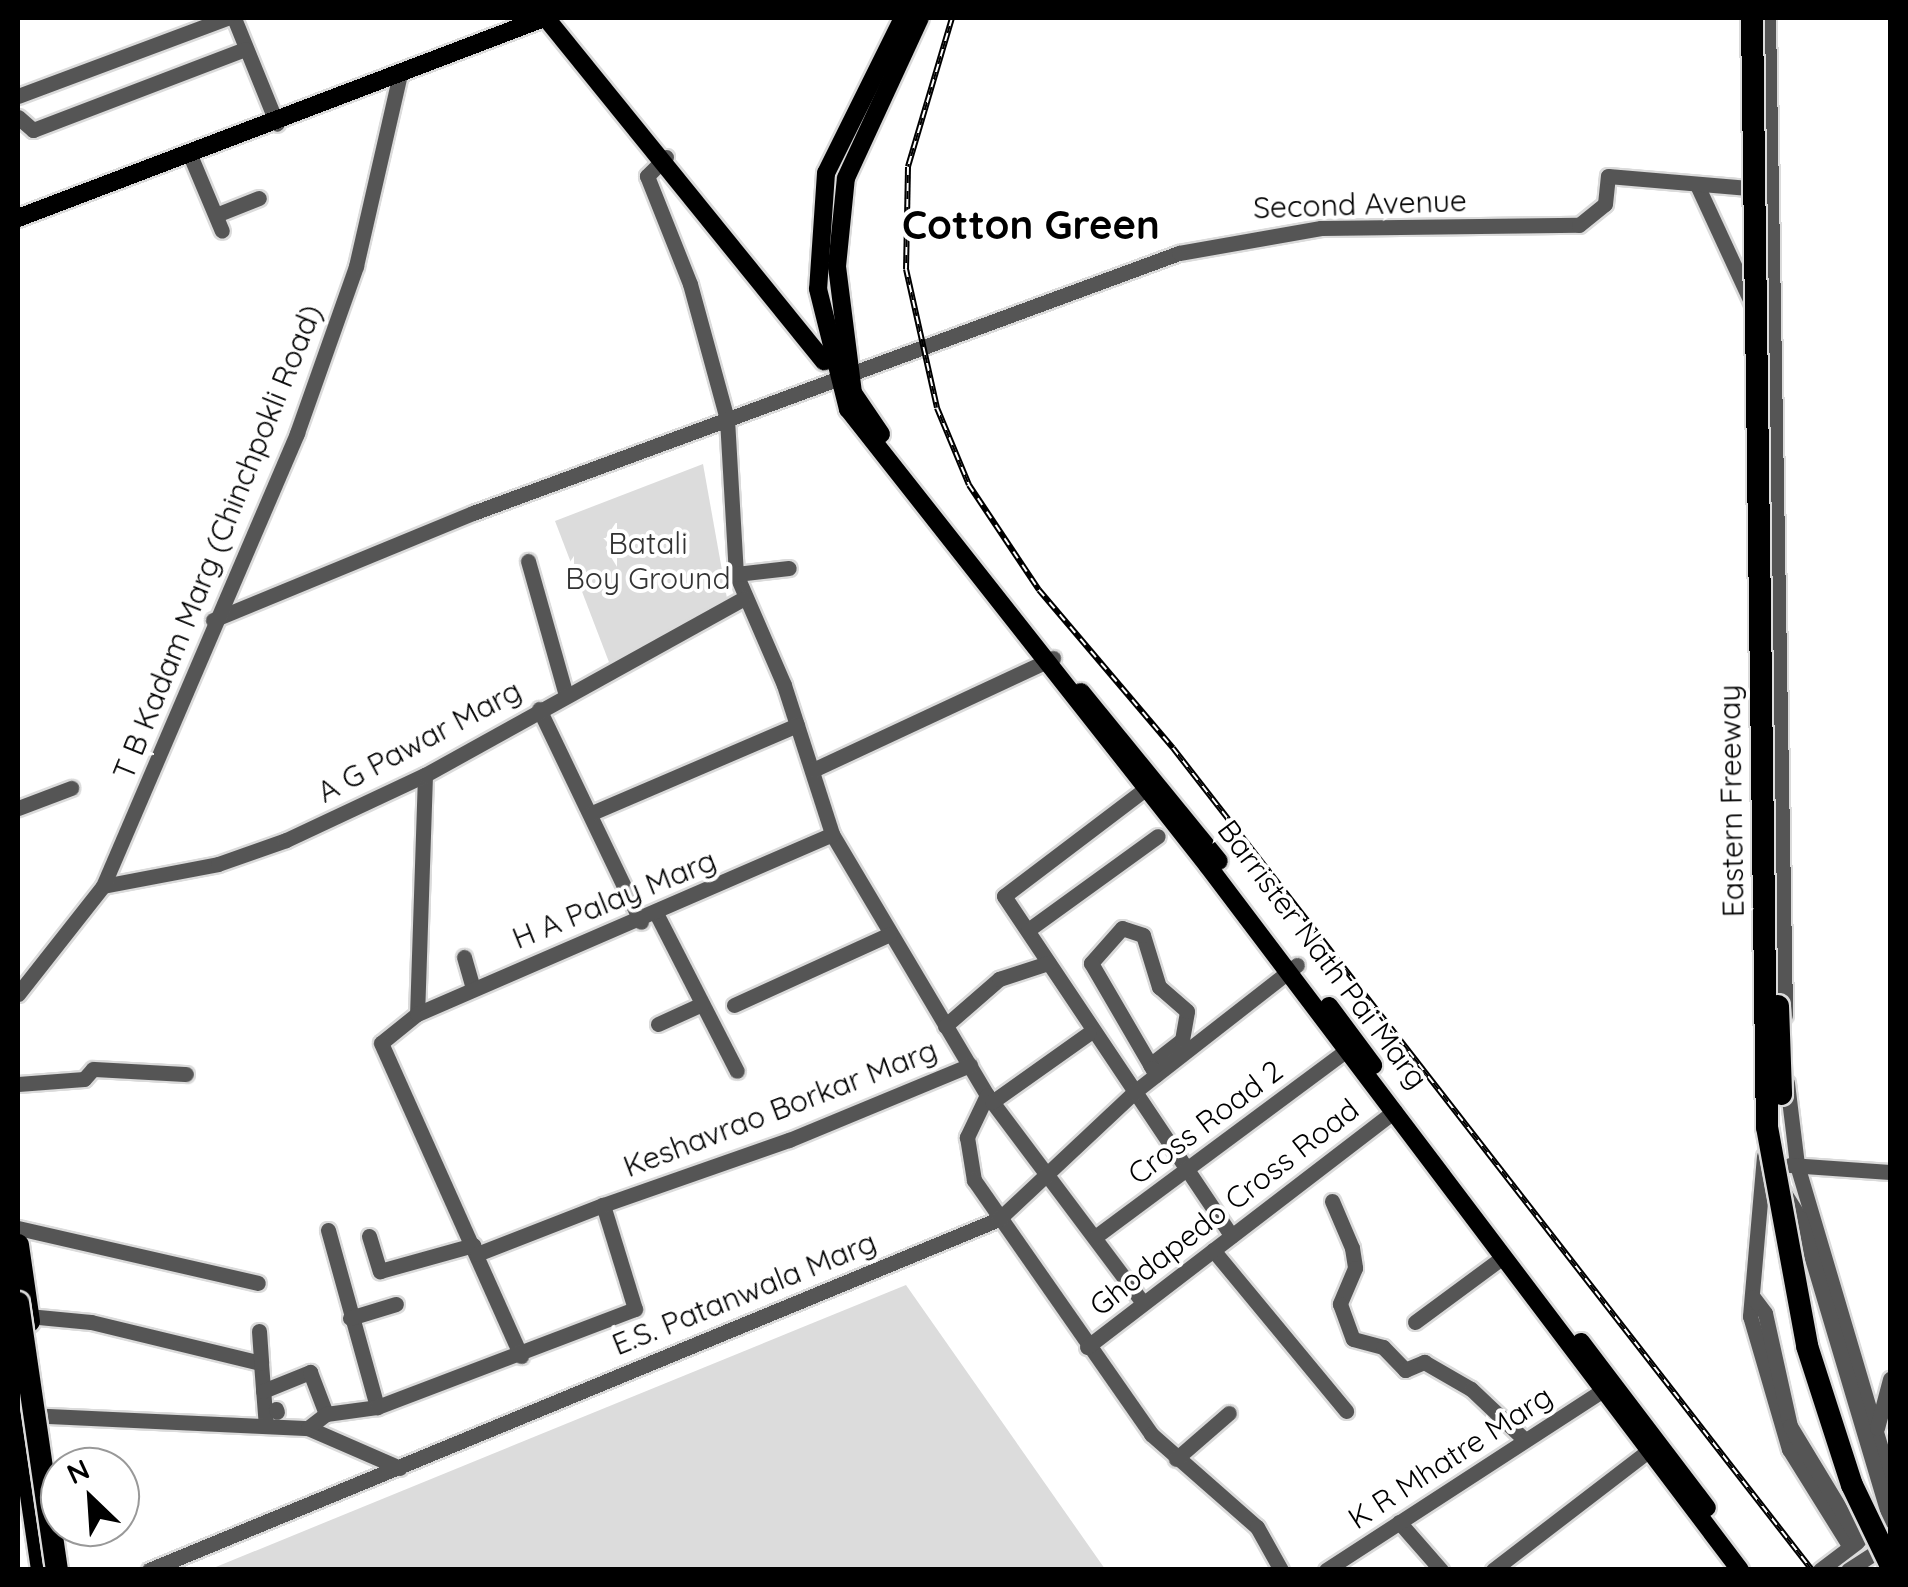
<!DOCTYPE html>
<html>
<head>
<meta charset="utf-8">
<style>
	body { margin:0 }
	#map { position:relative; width:1908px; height:1587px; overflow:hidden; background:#fff; font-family:Quicksand,sans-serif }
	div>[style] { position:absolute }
	.green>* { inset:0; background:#dcdcdc }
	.roads { filter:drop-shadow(2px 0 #dbdbdb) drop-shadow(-2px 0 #dbdbdb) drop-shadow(0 2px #dbdbdb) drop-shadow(0 -2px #dbdbdb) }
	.minor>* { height:15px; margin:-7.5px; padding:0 7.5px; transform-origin:7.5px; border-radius:7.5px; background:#555 }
	.major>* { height:18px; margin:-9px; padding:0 9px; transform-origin:9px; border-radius:9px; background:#000 }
	.highway>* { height:22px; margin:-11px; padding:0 11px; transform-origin:11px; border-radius:11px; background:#000 }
	.rail>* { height:6px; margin-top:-3px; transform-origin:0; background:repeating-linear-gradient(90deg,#fff 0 8px,#000 0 16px); box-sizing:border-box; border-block:2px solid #000 }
	.bridges { filter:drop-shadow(2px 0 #dbdbdb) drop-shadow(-2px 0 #dbdbdb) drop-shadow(0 2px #dbdbdb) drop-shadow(0 -2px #dbdbdb) }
	.highway-bridge>* { height:22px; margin:-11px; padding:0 11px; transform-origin:11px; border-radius:11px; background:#000 }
	span { translate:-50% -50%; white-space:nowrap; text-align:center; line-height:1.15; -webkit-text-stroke:8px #fff; paint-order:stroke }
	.street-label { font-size:30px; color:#000 }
	.park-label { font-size:30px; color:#333 }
	.district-label { font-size:40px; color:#000; font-weight:700 }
	.frame { position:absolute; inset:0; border:20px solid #000; pointer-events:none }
	.north { position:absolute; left:40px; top:1447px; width:100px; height:100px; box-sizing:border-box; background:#fff; border:2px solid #999; border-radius:50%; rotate:335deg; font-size:28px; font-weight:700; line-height:40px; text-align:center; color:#000 }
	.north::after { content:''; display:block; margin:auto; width:35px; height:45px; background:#000; clip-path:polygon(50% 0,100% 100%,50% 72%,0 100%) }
</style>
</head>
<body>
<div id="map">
	<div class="green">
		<div style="clip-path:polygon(703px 464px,728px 604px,612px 670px,555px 521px)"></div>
		<div style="clip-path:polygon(906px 1285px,1105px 1569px,211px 1569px,798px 1329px)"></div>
	</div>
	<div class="roads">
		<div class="minor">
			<div style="left:234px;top:18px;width:114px;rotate:67.9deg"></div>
			<div style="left:1768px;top:18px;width:997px;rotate:89.02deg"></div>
			<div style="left:18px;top:96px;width:223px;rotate:-20.5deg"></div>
			<div style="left:18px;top:117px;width:20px;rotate:41deg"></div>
			<div style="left:33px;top:130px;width:227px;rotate:-20.9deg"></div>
			<div style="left:190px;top:155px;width:82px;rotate:67.2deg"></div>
			<div style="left:666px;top:157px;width:27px;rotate:135deg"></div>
			<div style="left:647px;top:176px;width:116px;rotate:68.3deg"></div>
			<div style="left:690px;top:284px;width:140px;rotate:74.7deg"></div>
			<div style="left:727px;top:419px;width:155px;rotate:86.7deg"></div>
			<div style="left:736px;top:574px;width:121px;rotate:66.6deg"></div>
			<div style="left:784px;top:685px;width:157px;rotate:72.1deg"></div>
			<div style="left:832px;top:834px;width:304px;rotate:59.3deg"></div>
			<div style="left:987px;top:1095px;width:260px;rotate:53.1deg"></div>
			<div style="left:1697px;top:185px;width:129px;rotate:65.2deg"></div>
			<div style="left:216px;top:215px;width:46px;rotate:-21.6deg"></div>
			<div style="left:528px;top:561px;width:139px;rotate:74.2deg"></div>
			<div style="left:736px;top:574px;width:53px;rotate:-6.5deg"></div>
			<div style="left:213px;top:620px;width:281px;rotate:-22.4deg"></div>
			<div style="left:473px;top:513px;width:752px;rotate:-20.22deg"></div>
			<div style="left:1179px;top:253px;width:144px;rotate:-10deg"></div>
			<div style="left:1321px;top:228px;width:258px;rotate:-0.7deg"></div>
			<div style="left:1579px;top:225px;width:33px;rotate:-39deg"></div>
			<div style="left:1605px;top:204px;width:28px;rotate:-84deg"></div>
			<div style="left:1608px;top:176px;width:141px;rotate:4.9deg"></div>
			<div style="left:539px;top:709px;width:236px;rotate:64.4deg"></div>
			<div style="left:813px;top:770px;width:265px;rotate:-25deg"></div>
			<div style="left:425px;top:775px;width:239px;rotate:91.9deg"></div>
			<div style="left:417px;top:1014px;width:46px;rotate:141.1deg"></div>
			<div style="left:381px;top:1043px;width:343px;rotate:65.9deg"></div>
			<div style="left:1153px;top:783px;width:187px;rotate:142.8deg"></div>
			<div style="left:1004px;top:896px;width:409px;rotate:56.2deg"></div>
			<div style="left:18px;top:808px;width:57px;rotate:-20.7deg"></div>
			<div style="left:592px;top:813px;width:223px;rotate:-23.2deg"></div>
			<div style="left:103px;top:886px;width:117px;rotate:-10.8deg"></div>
			<div style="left:218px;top:864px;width:72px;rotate:-19.4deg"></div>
			<div style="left:286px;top:840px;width:153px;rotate:-25.1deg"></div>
			<div style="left:425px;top:775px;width:363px;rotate:-29deg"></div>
			<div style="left:657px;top:915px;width:175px;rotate:62.9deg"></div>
			<div style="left:1028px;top:930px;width:160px;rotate:-35.9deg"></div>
			<div style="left:464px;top:957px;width:33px;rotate:74deg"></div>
			<div style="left:18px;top:994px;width:137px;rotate:-51.8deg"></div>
			<div style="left:103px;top:886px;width:493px;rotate:-66.8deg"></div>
			<div style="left:297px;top:433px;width:177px;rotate:-70.5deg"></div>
			<div style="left:356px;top:266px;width:192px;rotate:-77.1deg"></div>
			<div style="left:734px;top:1005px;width:171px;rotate:-24.5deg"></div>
			<div style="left:417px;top:1014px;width:452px;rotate:-23.4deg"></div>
			<div style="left:658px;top:1024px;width:48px;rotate:-24.4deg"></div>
			<div style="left:945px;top:1026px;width:72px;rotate:-41deg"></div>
			<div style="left:999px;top:979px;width:52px;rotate:-18.1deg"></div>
			<div style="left:1150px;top:1065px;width:41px;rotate:-38deg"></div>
			<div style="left:1182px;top:1040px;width:29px;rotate:-80deg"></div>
			<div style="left:1187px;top:1011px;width:37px;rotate:-139deg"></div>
			<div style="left:1159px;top:987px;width:54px;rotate:-107.1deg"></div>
			<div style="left:1143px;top:935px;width:22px;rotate:-162deg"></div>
			<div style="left:1122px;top:928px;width:47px;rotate:131.5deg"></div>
			<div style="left:1091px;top:963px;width:121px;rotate:59.8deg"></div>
			<div style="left:1152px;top:1068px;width:8px;rotate:60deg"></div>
			<div style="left:1787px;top:1083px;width:83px;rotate:83deg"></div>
			<div style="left:1797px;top:1165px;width:327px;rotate:73.5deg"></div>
			<div style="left:18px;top:1084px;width:66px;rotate:-4.3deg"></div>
			<div style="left:84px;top:1079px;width:13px;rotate:-48deg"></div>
			<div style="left:93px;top:1069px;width:93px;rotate:3.1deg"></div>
			<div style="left:987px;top:1095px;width:47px;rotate:115.5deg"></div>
			<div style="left:967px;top:1137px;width:44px;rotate:80.8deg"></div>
			<div style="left:974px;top:1180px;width:310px;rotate:55.1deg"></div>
			<div style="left:1151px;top:1434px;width:141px;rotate:41.3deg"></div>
			<div style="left:1257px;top:1527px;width:49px;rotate:60.8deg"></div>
			<div style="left:992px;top:1102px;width:119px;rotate:-35.4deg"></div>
			<div style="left:1764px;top:1156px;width:161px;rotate:95deg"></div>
			<div style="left:1750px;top:1316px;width:139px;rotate:73.7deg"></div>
			<div style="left:1789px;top:1449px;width:115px;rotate:58.1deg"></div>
			<div style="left:1790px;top:1165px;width:100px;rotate:4deg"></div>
			<div style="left:1783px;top:1191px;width:32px;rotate:58deg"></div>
			<div style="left:1800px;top:1218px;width:315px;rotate:73.4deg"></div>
			<div style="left:1332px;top:1201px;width:51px;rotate:66.9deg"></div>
			<div style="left:1352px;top:1248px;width:20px;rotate:81deg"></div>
			<div style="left:1355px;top:1268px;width:39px;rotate:113deg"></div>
			<div style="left:1340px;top:1304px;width:37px;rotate:70deg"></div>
			<div style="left:1353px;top:1339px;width:31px;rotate:15deg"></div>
			<div style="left:1383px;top:1347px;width:32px;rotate:46deg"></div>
			<div style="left:1405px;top:1370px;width:21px;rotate:-23deg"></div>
			<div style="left:1424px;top:1362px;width:54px;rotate:29.9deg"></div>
			<div style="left:1471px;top:1389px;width:74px;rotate:43.4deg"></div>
			<div style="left:18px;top:1228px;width:246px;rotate:12.9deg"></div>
			<div style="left:328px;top:1230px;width:184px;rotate:74.5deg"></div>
			<div style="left:369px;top:1236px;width:37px;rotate:73deg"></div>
			<div style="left:380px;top:1271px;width:97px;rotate:-15.6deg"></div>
			<div style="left:1095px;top:1237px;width:314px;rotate:-36.6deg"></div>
			<div style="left:1213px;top:1250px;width:209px;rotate:50.4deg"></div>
			<div style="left:477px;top:1254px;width:135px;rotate:-21.3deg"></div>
			<div style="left:1753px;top:1297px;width:20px;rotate:53deg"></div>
			<div style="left:1765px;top:1313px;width:116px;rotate:77.5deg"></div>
			<div style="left:1790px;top:1426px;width:133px;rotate:58.8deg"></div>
			<div style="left:28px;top:1316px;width:63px;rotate:5.4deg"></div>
			<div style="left:91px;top:1322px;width:175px;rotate:13.6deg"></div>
			<div style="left:261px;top:1363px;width:63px;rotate:85.5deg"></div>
			<div style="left:350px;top:1318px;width:48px;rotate:-16.9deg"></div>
			<div style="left:1415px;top:1322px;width:109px;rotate:-36.5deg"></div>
			<div style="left:259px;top:1331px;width:32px;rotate:86deg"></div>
			<div style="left:1087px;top:1347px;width:388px;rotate:-37.5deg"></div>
			<div style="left:263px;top:1391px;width:51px;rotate:-22deg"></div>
			<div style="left:310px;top:1372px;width:45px;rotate:69.1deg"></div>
			<div style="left:276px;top:1409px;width:3px;rotate:72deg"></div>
			<div style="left:29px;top:1415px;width:279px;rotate:2.7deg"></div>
			<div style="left:308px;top:1428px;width:100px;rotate:23.5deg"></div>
			<div style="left:308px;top:1428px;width:23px;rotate:-38deg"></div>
			<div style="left:326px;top:1414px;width:51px;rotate:-7.8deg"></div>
			<div style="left:377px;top:1407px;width:276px;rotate:-20.8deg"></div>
			<div style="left:635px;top:1309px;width:109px;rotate:-107.1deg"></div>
			<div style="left:603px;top:1205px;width:197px;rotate:-19.3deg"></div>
			<div style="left:789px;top:1140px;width:196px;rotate:-22.5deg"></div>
			<div style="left:1877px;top:1428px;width:51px;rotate:-75.1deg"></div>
			<div style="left:1176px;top:1459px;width:70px;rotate:-41deg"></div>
			<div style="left:1399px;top:1522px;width:64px;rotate:48.8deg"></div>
			<div style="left:149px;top:1570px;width:920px;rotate:-22.44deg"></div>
			<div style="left:999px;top:1219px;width:184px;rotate:-43.2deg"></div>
			<div style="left:1133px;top:1093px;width:208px;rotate:-38deg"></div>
			<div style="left:1326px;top:1570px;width:330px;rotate:-33deg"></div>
			<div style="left:1493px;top:1570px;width:195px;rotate:-37.5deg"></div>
			<div style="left:1820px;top:1570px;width:46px;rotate:-37.1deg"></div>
			<div style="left:1848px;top:1570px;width:46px;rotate:-32.7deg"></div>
		</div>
		<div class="major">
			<div style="left:546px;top:18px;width:442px;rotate:51deg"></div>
			<div style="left:903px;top:18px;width:173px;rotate:116.4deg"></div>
			<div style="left:826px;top:173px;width:116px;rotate:93.9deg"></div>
			<div style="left:818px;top:289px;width:124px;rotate:76deg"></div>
			<div style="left:848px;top:409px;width:582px;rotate:51.77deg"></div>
			<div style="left:1208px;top:866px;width:882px;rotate:52.92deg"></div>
			<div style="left:18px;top:218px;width:563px;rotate:-20.82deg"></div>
			<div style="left:881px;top:434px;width:50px;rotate:-124.3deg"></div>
			<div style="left:853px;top:393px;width:128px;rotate:-97.2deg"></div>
			<div style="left:837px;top:266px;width:88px;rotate:-84.2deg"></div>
			<div style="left:846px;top:178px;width:176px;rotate:-65.2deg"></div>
			<div style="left:1081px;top:692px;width:218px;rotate:50.8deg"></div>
			<div style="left:1329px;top:1006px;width:74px;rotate:53.3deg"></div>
			<div style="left:1581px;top:1342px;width:208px;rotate:52.8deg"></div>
		</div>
		<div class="highway">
			<div style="left:18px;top:1245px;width:77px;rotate:81.8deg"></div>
			<div style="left:18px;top:1407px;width:165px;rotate:81.6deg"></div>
		</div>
	</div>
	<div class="rail">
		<div style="left:952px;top:18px;width:155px;rotate:106.5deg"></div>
		<div style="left:908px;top:167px;width:102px;rotate:91.1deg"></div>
		<div style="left:906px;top:269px;width:142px;rotate:77.4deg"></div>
		<div style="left:937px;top:408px;width:83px;rotate:67.4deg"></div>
		<div style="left:969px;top:485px;width:126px;rotate:56.3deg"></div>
		<div style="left:1039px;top:590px;width:207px;rotate:49.7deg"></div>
		<div style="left:1173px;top:748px;width:1041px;rotate:52.14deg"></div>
	</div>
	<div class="bridges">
		<div class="highway-bridge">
			<div style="left:1752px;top:18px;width:1109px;rotate:89.23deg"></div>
			<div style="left:1767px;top:1127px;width:223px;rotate:79.6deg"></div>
			<div style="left:1807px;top:1346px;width:146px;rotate:72.1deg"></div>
			<div style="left:1852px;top:1485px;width:88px;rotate:64.3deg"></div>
			<div style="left:1778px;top:1006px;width:88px;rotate:88deg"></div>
			<div style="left:18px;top:1303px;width:270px;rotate:81.7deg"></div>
		</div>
	</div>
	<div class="street-label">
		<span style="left:1360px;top:204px;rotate:-2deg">Second Avenue</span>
		<span style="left:217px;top:542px;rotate:-68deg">T B Kadam Marg (Chinchpokli Road)</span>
		<span style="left:419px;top:741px;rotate:-28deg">A G Pawar Marg</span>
		<span style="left:1731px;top:801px;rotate:-91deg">Eastern Freeway</span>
		<span style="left:614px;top:899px;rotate:-22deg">H A Palay Marg</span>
		<span style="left:1323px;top:954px;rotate:53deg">Barrister Nath Pai Marg</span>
		<span style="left:780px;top:1108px;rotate:-21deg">Keshavrao Borkar Marg</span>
		<span style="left:1205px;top:1122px;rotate:-37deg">Cross Road 2</span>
		<span style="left:1224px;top:1207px;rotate:-38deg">Ghodapedo Cross Road</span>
		<span style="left:744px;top:1293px;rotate:-22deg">E.S. Patanwala Marg</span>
		<span style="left:1450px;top:1457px;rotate:-33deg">K R Mhatre Marg</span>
	</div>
	<div class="park-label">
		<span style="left:648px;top:560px">Batali<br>Boy Ground</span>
	</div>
	<div class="district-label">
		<span style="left:1031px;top:224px">Cotton Green</span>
	</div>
	<div class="frame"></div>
	<div class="north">N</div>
</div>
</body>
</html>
